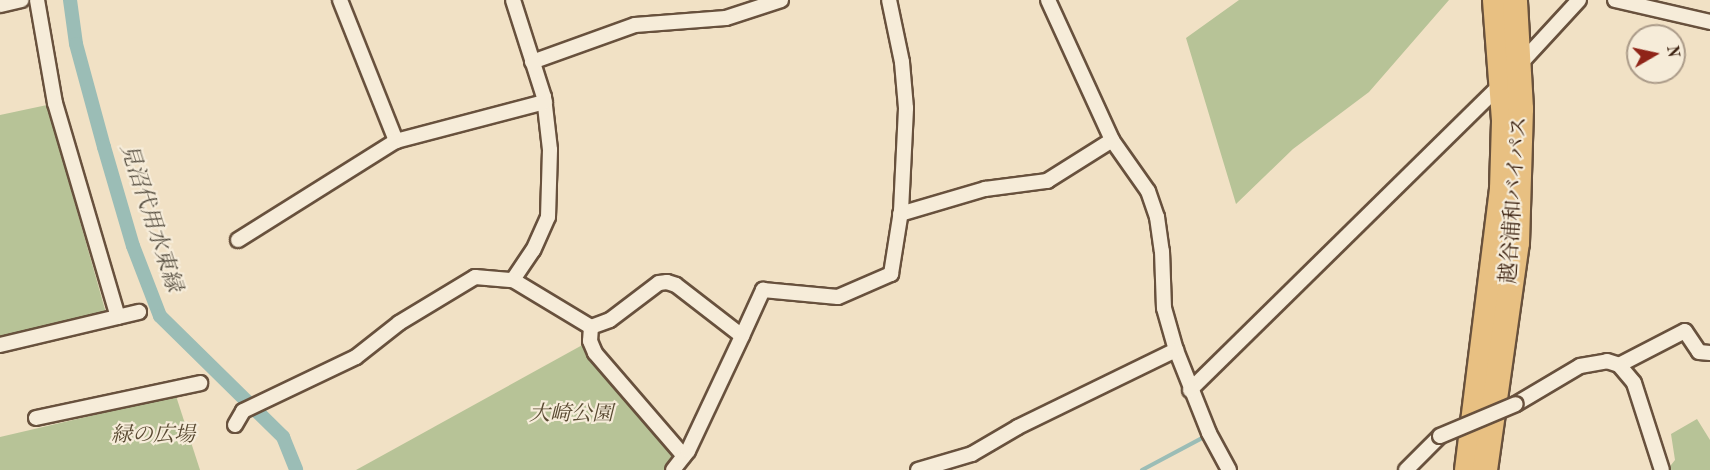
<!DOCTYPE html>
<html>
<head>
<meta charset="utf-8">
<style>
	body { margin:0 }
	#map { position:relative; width:1710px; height:470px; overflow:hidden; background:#f1e1c5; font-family:"Old Standard TT","Noto Serif JP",serif }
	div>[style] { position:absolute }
	.green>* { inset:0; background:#b7c397 }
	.stream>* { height:4px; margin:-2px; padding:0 2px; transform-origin:2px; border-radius:2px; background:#9bbdb6 }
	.canal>* { height:14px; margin:-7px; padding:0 7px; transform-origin:7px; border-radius:7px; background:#9bbdb6 }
	.roads { filter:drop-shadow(2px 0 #68513d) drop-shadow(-2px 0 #68513d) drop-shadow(0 2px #68513d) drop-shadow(0 -2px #68513d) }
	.street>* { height:14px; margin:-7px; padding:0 7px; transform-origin:7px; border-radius:7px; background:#f6ecd9 }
	.highway>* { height:24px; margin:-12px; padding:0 12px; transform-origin:12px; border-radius:12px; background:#e8c082 }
	.bridges { filter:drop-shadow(2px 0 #68513d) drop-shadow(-2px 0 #68513d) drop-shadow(0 2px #68513d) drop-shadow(0 -2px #68513d) }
	.street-bridge>* { height:14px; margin:-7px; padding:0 7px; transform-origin:7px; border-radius:7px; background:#f6ecd9 }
	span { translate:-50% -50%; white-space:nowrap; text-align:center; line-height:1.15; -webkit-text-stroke:4.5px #f6ecd9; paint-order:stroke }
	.street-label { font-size:21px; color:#3b2110 }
	.park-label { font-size:21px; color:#5a4a32; font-style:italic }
	.water-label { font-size:22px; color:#585042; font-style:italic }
	.north { position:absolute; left:1626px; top:24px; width:60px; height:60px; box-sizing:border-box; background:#f6ecd9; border:2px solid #ab9b89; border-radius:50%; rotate:81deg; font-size:16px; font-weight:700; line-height:24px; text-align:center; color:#3b2110 }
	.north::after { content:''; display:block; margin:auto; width:21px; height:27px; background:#8f2418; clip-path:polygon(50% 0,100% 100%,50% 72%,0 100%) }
</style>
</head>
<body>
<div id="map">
	<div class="green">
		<div style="clip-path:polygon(1239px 0,1449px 0,1369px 92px,1293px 149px,1236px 204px,1186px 38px)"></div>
		<div style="clip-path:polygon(47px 105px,106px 313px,0 337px,0 115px)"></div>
		<div style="clip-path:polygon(586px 343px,675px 449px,676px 459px,667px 470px,356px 470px)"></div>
		<div style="clip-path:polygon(176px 396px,200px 470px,0 470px,0 437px)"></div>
		<div style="clip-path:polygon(1697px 419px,1710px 440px,1710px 470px,1667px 470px,1675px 460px,1671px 434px)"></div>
	</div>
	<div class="stream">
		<div style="left:1142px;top:470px;width:70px;rotate:-28deg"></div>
	</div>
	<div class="canal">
		<div style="left:70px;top:0;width:44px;rotate:82.2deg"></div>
		<div style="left:76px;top:44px;width:107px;rotate:74.8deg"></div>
		<div style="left:104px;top:147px;width:103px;rotate:73.7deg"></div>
		<div style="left:133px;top:246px;width:75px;rotate:68.9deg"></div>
		<div style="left:160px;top:316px;width:173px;rotate:44.5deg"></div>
		<div style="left:283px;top:437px;width:35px;rotate:68deg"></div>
	</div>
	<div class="roads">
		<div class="street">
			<div style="left:37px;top:0;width:105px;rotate:80.1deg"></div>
			<div style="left:55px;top:103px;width:223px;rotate:73.6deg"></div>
			<div style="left:340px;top:0;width:152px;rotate:68.3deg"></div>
			<div style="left:513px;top:0;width:102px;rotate:72.3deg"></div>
			<div style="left:544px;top:97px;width:53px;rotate:83.5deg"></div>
			<div style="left:550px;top:150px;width:67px;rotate:91.7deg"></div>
			<div style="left:548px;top:217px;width:36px;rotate:114deg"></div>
			<div style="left:533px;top:250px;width:36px;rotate:124deg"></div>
			<div style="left:1048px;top:0;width:154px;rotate:65.4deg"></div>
			<div style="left:1112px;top:140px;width:62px;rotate:54.8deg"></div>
			<div style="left:1148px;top:191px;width:28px;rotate:71deg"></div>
			<div style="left:1157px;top:217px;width:34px;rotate:82deg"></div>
			<div style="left:1162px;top:251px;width:57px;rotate:88deg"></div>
			<div style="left:1164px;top:308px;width:44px;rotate:74.1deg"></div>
			<div style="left:1176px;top:350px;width:89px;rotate:68.3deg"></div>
			<div style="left:1209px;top:433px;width:42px;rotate:61.6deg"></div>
			<div style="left:1615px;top:0;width:98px;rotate:13deg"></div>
			<div style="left:0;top:5px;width:22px;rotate:-13deg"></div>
			<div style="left:532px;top:62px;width:109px;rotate:-19.8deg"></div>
			<div style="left:635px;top:25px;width:91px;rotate:-4.4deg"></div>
			<div style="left:726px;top:18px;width:58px;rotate:-18.1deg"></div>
			<div style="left:1520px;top:64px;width:87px;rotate:-47.3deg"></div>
			<div style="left:900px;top:214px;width:89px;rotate:-16.4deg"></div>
			<div style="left:985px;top:189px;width:63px;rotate:-7.4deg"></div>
			<div style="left:1047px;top:181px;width:77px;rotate:-32.2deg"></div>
			<div style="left:238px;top:240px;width:186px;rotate:-32.1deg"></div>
			<div style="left:396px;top:141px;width:154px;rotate:-14.7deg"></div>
			<div style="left:591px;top:327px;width:14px;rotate:94deg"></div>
			<div style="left:590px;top:341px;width:13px;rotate:67deg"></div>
			<div style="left:595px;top:353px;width:136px;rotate:49.2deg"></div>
			<div style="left:0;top:345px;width:143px;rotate:-13.4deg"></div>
			<div style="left:1619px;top:365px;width:74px;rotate:-27.3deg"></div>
			<div style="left:1685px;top:331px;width:25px;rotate:56deg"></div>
			<div style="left:1699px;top:352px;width:11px;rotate:5deg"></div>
			<div style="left:1190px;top:390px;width:439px;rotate:-44.5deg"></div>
			<div style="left:1516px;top:404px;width:74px;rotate:-30.7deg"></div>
			<div style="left:1580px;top:366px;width:27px;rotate:-10deg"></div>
			<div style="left:1607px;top:361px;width:13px;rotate:18deg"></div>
			<div style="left:1619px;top:365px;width:23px;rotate:50deg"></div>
			<div style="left:1634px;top:383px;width:91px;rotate:72.2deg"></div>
			<div style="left:36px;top:418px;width:168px;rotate:-12deg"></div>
			<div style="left:235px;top:425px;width:16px;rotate:-60deg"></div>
			<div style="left:243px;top:411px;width:125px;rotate:-25.5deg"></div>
			<div style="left:356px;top:357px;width:55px;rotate:-38.3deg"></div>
			<div style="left:399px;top:323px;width:89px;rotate:-31.2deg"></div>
			<div style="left:475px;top:277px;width:38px;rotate:5deg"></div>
			<div style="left:513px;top:280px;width:91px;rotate:31.1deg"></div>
			<div style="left:591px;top:327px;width:20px;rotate:-20deg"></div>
			<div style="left:610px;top:320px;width:61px;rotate:-37.1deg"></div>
			<div style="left:659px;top:283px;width:8px;rotate:-7deg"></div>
			<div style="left:667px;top:282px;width:9px;rotate:18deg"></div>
			<div style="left:676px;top:285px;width:83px;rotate:37.7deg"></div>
			<div style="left:742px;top:336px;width:51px;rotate:-65.5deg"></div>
			<div style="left:763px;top:290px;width:75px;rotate:5.3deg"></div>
			<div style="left:838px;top:297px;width:58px;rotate:-23.5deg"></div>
			<div style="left:891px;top:274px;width:64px;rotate:-81deg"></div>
			<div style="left:901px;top:211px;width:103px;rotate:-87.2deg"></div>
			<div style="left:906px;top:108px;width:46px;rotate:-95deg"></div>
			<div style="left:902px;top:62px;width:63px;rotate:-101.8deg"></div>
			<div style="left:673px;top:470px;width:24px;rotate:-52deg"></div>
			<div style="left:688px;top:451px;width:127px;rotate:-64.8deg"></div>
			<div style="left:918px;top:470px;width:56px;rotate:-16.5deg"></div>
			<div style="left:972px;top:454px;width:53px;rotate:-30.4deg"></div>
			<div style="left:1018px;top:427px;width:176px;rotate:-26deg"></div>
			<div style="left:1406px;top:470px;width:48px;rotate:-45deg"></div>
		</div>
		<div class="highway">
			<div style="left:1467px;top:470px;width:283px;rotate:-82.9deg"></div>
			<div style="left:1502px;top:189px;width:69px;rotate:-88.3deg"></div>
			<div style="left:1504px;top:120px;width:120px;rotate:-94.3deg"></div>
			<div style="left:1485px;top:470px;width:229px;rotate:-82deg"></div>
			<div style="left:1517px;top:243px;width:134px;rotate:-88.3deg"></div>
			<div style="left:1521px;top:109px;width:109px;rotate:-93.2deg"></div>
		</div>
	</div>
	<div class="bridges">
		<div class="street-bridge">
			<div style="left:1440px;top:436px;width:82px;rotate:-22.8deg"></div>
		</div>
	</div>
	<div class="street-label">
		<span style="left:1515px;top:200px;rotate:-86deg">越谷浦和バイパス</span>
	</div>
	<div class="park-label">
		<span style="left:571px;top:415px">大崎公園</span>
		<span style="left:153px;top:436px">緑の広場</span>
	</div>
	<div class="water-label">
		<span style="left:150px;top:218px;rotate:72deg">見沼代用水東縁</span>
	</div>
	<div class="north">N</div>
</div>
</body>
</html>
